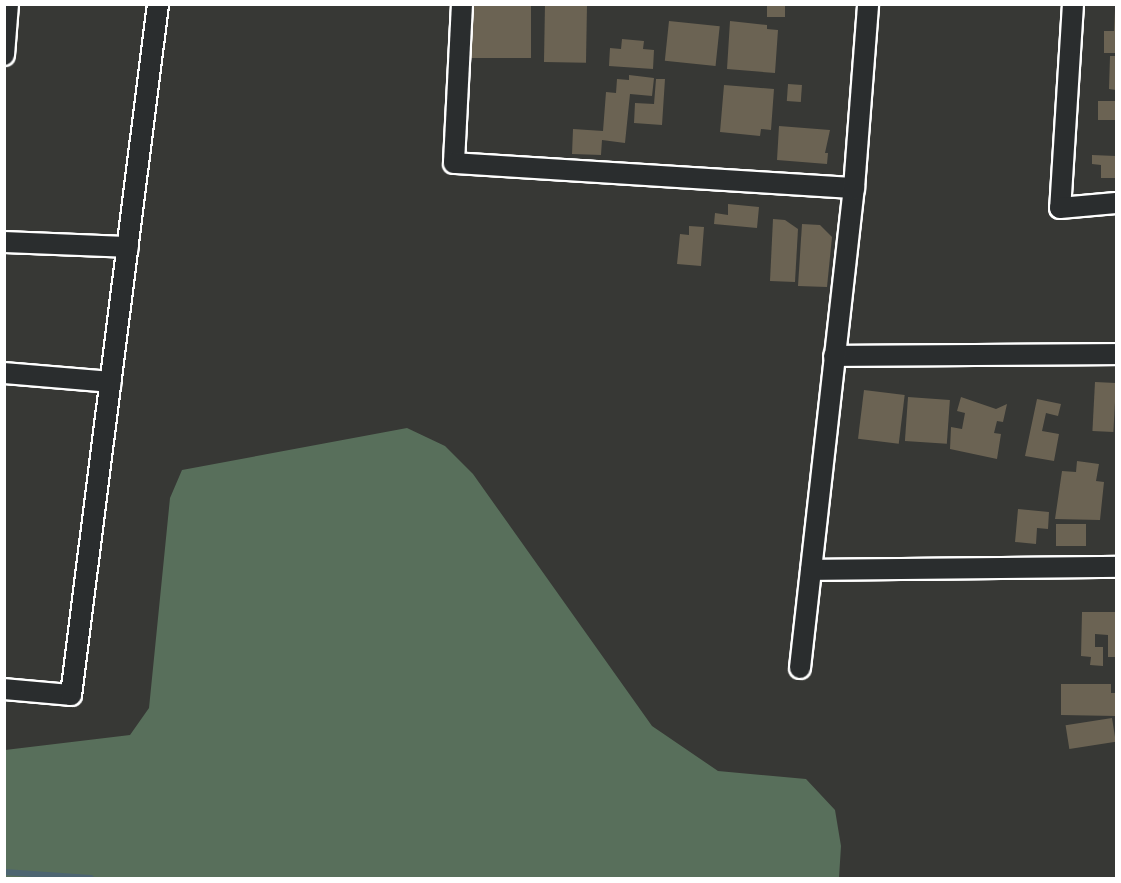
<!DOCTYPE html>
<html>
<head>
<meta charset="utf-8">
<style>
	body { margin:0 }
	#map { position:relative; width:1121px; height:883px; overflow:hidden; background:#373835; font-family:Mali,sans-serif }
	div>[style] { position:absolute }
	.green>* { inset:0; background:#586f5b }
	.stream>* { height:6px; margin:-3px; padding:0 3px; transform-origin:3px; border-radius:3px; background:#4d6571 }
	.building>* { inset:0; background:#6b6353; transform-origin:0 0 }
	.roads { filter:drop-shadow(2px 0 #fff) drop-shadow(-2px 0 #fff) drop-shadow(0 2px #fff) drop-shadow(0 -2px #fff) }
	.street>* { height:20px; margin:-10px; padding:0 10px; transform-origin:10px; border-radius:10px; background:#2a2d2e }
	span { translate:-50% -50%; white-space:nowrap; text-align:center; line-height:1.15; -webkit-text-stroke:6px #2a2d2e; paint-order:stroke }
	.frame { position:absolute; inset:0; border:6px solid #fff; pointer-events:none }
</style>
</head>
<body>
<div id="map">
	<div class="green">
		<div style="clip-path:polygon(407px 428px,445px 446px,473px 474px,652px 726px,718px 771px,806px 779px,835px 810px,841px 846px,839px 878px,5px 878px,5px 750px,130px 735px,149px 708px,170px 498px,182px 470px)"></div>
	</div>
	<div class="stream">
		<div style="left:4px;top:872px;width:87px;rotate:3.9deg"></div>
	</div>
	<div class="building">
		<div style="left:471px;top:4px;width:60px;height:54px"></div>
		<div style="left:545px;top:4px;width:42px;height:58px;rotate:1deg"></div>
		<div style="left:767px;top:4px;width:18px;height:13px"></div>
		<div style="clip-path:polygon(1114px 10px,1116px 53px,1104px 53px,1104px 31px,1114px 31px)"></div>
		<div style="left:669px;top:21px;width:51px;height:40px;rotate:6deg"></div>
		<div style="clip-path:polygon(730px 21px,767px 25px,767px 29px,778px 30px,775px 73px,727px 69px)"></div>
		<div style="clip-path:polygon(622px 39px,644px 41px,643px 49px,654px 50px,653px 69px,609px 66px,610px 48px,621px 49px)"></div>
		<div style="clip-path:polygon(1110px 56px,1116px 56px,1116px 90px,1109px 89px)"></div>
		<div style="clip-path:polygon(629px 75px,654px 78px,652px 96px,630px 94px,625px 143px,602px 140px,601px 155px,572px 154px,573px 129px,603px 131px,606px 92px,616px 93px,617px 79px,629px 80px)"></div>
		<div style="clip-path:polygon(656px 79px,665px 79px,662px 125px,634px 123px,635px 103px,654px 104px)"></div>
		<div style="left:788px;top:84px;width:14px;height:17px;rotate:4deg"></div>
		<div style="clip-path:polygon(724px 85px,774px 89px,771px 130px,761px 129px,760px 136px,720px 132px)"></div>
		<div style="left:1098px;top:101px;width:18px;height:19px"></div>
		<div style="clip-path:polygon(779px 126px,830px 130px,825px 153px,828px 153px,827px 164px,777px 160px)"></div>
		<div style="clip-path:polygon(1092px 155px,1116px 156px,1116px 178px,1101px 178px,1101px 165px,1092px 164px)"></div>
		<div style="clip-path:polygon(728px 204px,759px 207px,757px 228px,714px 224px,715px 213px,728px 215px)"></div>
		<div style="clip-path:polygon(773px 219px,785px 220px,798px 229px,795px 282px,770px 281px)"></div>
		<div style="clip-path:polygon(802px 224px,820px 225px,832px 237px,827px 287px,798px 286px)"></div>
		<div style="clip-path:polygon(689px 226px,704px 227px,701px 266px,677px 264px,680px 234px,689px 235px)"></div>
		<div style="left:1095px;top:382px;width:21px;height:49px;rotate:3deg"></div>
		<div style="left:864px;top:390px;width:41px;height:49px;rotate:7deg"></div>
		<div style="left:908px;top:397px;width:42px;height:44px;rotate:4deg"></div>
		<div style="clip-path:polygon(961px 397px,996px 409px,1007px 404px,1003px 422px,997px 421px,994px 433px,1001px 434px,997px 459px,950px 449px,951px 427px,962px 429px,965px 413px,957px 411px)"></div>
		<div style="clip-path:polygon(1037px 399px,1061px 404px,1058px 416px,1046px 413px,1042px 431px,1059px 434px,1054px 461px,1025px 456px)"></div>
		<div style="clip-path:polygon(1077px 461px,1099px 464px,1096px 481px,1104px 482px,1100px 520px,1055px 519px,1062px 471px,1076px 472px)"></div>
		<div style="clip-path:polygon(1018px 509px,1049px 512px,1048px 529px,1037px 528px,1036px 544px,1015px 542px)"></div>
		<div style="left:1056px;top:524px;width:30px;height:22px"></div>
		<div style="clip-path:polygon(1082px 612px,1116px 612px,1116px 657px,1108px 657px,1108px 635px,1095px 634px,1095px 647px,1103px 647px,1103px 666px,1090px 665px,1091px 657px,1081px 656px)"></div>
		<div style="clip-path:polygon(1061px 684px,1111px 684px,1111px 693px,1116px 693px,1116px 716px,1061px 715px)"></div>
		<div style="left:1112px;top:718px;width:24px;height:47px;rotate:81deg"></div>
	</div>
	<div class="roads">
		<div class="street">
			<div style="left:462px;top:4px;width:159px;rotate:92.9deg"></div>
			<div style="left:454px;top:163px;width:401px;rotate:3.6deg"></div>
			<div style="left:1073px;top:4px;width:204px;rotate:93.6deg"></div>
			<div style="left:1060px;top:208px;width:56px;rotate:-5.1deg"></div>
			<div style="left:4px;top:55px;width:51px;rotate:-85.5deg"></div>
			<div style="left:4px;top:242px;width:124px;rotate:2.3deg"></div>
			<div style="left:834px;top:356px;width:282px;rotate:-0.4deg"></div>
			<div style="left:4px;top:373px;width:107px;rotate:4.8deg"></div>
			<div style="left:811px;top:570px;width:305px;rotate:-0.6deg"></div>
			<div style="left:800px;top:668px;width:483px;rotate:-83.6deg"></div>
			<div style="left:854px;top:188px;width:185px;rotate:-85.6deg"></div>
			<div style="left:4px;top:689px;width:67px;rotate:5.1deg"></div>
			<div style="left:71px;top:695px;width:696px;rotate:-82.82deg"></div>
		</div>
	</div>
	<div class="frame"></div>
</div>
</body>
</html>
